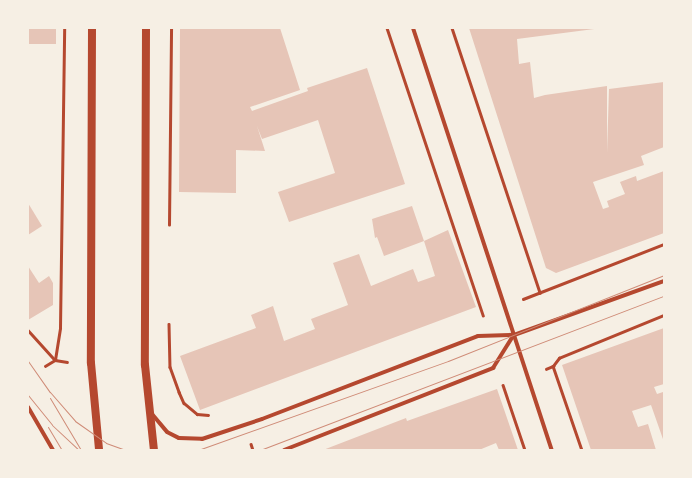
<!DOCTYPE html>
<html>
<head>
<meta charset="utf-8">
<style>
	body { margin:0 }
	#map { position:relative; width:692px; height:478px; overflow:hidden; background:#f6efe4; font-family:Figtree,sans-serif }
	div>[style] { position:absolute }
	.building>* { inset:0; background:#e6c5b7; transform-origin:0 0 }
	.path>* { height:2.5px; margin:-1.25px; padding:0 1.25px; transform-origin:1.25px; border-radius:1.25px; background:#b5482f }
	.minor>* { height:4px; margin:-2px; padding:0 2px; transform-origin:2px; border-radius:2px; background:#b5482f }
	.secondary>* { height:8px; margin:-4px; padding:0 4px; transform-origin:4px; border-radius:4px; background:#b5482f }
	.tram>* { height:1px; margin:-0.5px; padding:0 0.5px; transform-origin:0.5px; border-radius:0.5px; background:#cf8b77 }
	span { translate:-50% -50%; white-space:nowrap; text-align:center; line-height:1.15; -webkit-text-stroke:4px #f6efe4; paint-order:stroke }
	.frame { position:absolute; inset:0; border:29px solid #f6efe4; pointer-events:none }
</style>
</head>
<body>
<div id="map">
	<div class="building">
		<div style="left:28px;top:28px;width:28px;height:16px"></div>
		<div style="clip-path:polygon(180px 28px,280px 28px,300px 90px,250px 107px,252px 111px,308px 91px,307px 88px,367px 68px,405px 184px,289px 222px,278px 192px,335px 173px,318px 120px,262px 139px,257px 126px,265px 151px,236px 150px,236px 193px,179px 192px)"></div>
		<div style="clip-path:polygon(469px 28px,602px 28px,517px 39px,519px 64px,530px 62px,534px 98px,545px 95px,607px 86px,607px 153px,609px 89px,664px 82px,664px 147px,641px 156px,644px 165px,593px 182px,603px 209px,609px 207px,607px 201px,625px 194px,620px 182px,636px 176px,637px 181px,664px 171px,664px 233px,556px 273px,546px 268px)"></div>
		<div style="clip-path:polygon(28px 203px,42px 226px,28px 235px)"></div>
		<div style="clip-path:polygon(412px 206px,424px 241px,384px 256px,377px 237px,375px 238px,372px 219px)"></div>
		<div style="clip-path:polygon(448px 230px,476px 307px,200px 410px,180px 356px,256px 328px,251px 315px,273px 306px,284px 341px,315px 329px,311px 319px,348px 305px,333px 263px,359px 254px,371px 286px,413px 269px,418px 282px,435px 276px,424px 241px)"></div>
		<div style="clip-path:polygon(28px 266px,39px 283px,49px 276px,53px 283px,53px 305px,28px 320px)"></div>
		<div style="clip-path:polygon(664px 328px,664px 384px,654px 387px,657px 394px,663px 392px,664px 396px,664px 442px,651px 405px,632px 411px,638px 427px,648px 424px,656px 450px,591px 450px,562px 365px)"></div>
		<div style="clip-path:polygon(497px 389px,518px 450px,499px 450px,496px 443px,479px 450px,323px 450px,406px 418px,407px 421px)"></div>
	</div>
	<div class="path">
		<div style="left:387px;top:28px;width:303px;rotate:71.5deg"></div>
		<div style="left:452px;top:28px;width:279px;rotate:71.6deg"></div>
		<div style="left:169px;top:225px;width:197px;rotate:-89.4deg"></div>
		<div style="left:523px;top:299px;width:151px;rotate:-21.3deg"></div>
		<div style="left:169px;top:324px;width:43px;rotate:88.7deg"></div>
		<div style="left:170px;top:367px;width:27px;rotate:70deg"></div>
		<div style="left:179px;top:392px;width:12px;rotate:66deg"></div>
		<div style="left:184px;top:403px;width:17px;rotate:40deg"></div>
		<div style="left:197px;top:414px;width:11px;rotate:5deg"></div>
		<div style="left:28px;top:330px;width:40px;rotate:48deg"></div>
		<div style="left:55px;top:360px;width:32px;rotate:-81deg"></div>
		<div style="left:60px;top:328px;width:300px;rotate:-89.2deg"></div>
		<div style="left:45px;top:366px;width:12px;rotate:-31deg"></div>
		<div style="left:55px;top:360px;width:12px;rotate:9deg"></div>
		<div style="left:553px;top:366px;width:89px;rotate:71deg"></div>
		<div style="left:546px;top:369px;width:8px;rotate:-23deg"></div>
		<div style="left:553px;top:366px;width:10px;rotate:-53deg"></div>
		<div style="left:559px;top:358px;width:113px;rotate:-22.3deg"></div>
		<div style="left:503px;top:385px;width:69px;rotate:71.3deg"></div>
		<div style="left:251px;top:444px;width:6px;rotate:72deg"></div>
	</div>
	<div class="minor">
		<div style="left:413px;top:28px;width:444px;rotate:71.8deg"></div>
		<div style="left:28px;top:407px;width:50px;rotate:59.8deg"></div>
		<div style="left:152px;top:414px;width:23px;rotate:50deg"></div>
		<div style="left:167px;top:432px;width:13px;rotate:27deg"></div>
		<div style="left:179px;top:438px;width:23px;rotate:2deg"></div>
		<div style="left:202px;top:439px;width:63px;rotate:-18.4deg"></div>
		<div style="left:262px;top:419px;width:231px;rotate:-21deg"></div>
		<div style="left:478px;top:336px;width:36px;rotate:-2deg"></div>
		<div style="left:514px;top:335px;width:159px;rotate:-19.8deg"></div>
		<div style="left:284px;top:450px;width:225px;rotate:-21.4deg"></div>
		<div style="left:493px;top:368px;width:39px;rotate:-58deg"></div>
	</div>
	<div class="secondary">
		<div style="left:92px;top:28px;width:335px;rotate:90.2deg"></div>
		<div style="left:91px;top:363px;width:87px;rotate:84.7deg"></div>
		<div style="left:146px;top:28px;width:337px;rotate:90.2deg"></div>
		<div style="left:145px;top:365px;width:85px;rotate:84deg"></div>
	</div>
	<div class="tram">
		<div style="left:28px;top:361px;width:38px;rotate:55deg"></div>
		<div style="left:50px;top:392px;width:38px;rotate:49deg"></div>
		<div style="left:75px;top:421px;width:38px;rotate:35deg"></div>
		<div style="left:106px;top:443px;width:20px;rotate:20deg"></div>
		<div style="left:28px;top:395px;width:38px;rotate:51deg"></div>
		<div style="left:52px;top:425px;width:35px;rotate:43deg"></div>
		<div style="left:50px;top:398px;width:61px;rotate:59.2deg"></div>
		<div style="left:48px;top:427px;width:27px;rotate:59deg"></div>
		<div style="left:198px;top:450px;width:265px;rotate:-19.6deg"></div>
		<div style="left:448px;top:361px;width:232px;rotate:-21.7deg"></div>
		<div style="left:260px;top:450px;width:432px;rotate:-20.9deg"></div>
	</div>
	<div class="frame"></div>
</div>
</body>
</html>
